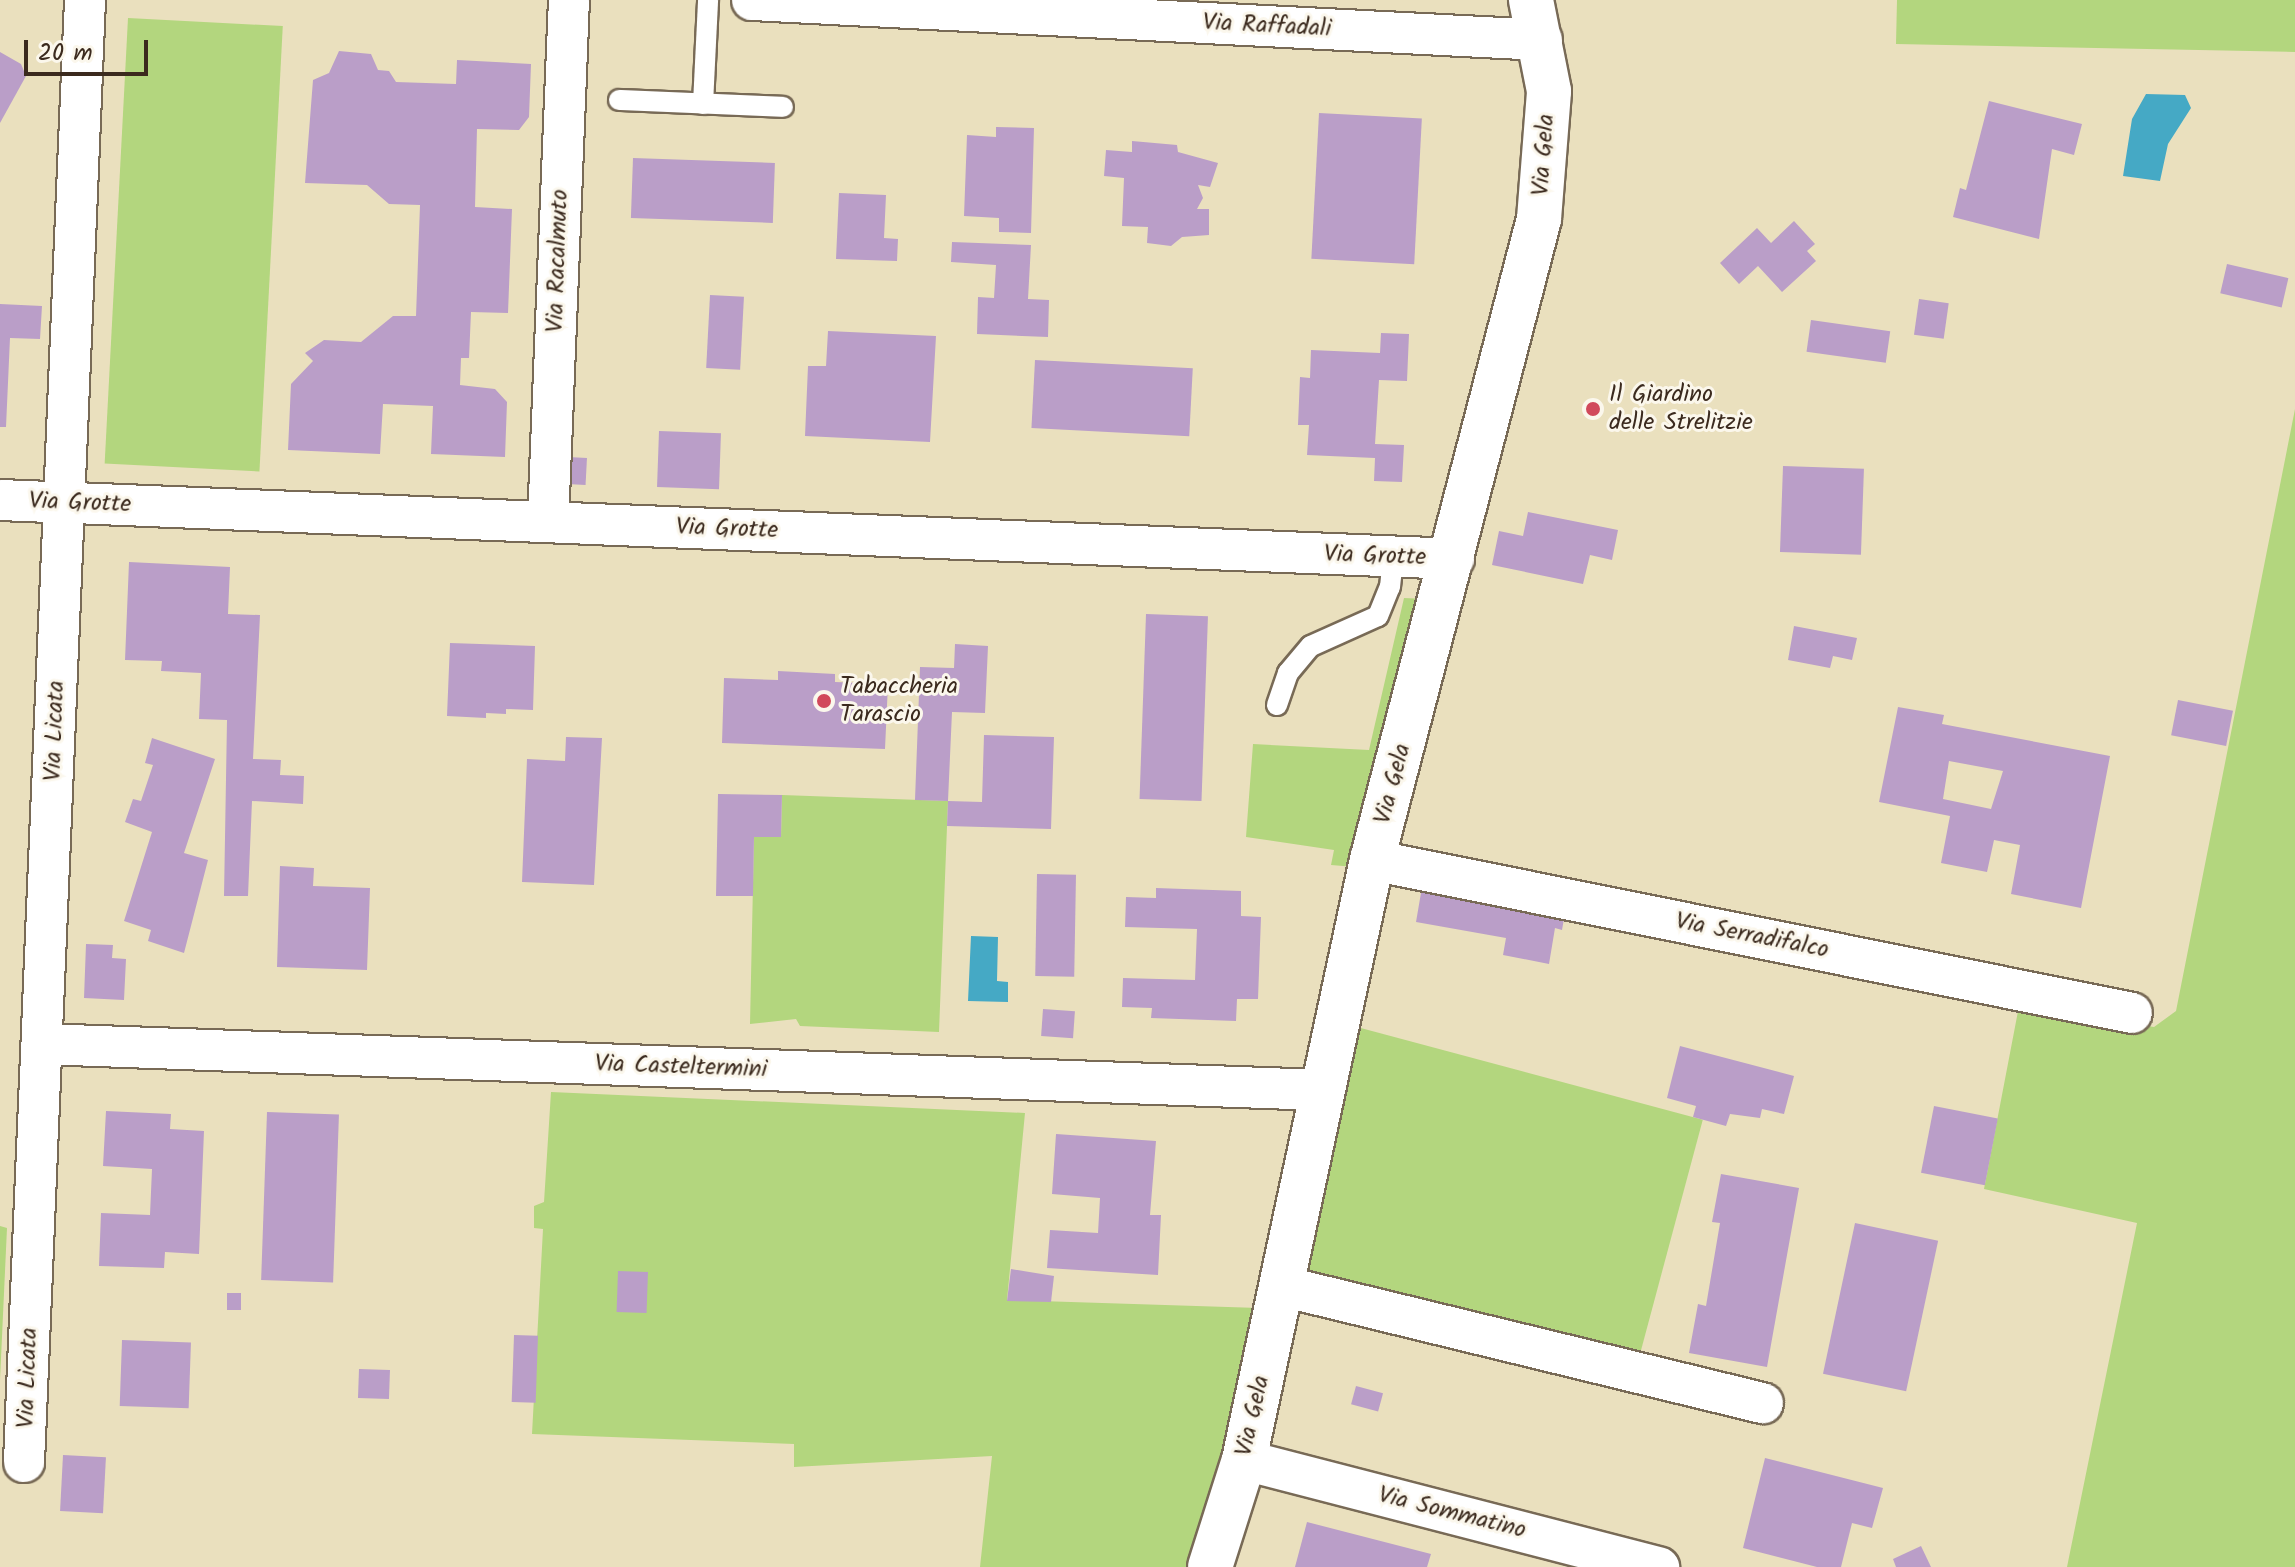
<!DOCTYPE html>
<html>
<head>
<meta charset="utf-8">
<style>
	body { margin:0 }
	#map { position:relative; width:2295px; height:1567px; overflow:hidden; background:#eae0be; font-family:Kalam,sans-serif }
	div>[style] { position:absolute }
	.green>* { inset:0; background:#b3d67e; transform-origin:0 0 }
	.water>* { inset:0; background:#45a9c5 }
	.building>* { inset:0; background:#ba9ec8; transform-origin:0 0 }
	.roads { filter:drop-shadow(2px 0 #786a56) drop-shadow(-2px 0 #786a56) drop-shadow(0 2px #786a56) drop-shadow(0 -2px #786a56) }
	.lane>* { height:20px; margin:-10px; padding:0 10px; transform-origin:10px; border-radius:10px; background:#fff }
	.street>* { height:40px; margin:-20px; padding:0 20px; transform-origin:20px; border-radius:20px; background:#fff }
	.secondary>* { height:44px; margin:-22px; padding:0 22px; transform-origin:22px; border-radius:22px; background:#fff }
	.dots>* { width:22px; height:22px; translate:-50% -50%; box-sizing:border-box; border:4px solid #fbf7ec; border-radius:50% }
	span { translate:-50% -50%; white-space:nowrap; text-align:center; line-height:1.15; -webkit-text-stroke:6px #fbf7ec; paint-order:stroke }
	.street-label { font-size:24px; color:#3b2a1e }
	.poi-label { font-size:24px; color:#3b2a1e }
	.left { translate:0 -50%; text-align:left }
	.scale { position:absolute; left:24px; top:40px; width:124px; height:36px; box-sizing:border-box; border:4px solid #3b2a1e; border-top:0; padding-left:10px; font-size:24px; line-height:28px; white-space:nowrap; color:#3b2a1e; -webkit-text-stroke:6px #fbf7ec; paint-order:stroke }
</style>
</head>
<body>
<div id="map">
	<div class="green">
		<div style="clip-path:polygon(1897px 0,2295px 0,2295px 52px,1896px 44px)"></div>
		<div style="left:128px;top:18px;width:155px;height:446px;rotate:3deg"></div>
		<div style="clip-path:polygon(2295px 409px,2295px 1567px,2067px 1567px,2137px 1223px,1984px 1189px,2019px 1006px,2154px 1027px,2176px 1011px)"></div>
		<div style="clip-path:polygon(1404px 598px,1426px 599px,1355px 867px,1331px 865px,1334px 850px,1246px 837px,1253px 744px,1369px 750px)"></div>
		<div style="clip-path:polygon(782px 795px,948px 801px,939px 1032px,800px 1026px,796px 1019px,750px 1024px,754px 837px,781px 837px)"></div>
		<div style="left:1357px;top:1027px;width:358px;height:249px;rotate:15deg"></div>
		<div style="clip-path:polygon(551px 1092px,1025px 1113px,1007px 1300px,1259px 1308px,1232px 1443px,1193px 1567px,980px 1567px,992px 1456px,794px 1467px,794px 1444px,532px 1434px,543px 1229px,534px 1228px,534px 1206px,544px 1202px)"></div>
		<div style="clip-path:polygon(0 1226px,7px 1228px,0 1380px)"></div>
	</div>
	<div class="water">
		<div style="clip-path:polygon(2146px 94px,2185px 95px,2191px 108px,2168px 144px,2160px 181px,2123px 176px,2132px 119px)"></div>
		<div style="clip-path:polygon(971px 936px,998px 937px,997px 981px,1008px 982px,1008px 1002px,968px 1001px)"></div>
	</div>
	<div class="building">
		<div style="clip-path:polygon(339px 51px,371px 54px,378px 70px,389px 71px,396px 82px,456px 84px,457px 60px,531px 64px,529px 117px,519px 130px,477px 129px,475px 207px,512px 209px,508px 313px,471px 312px,469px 358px,461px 358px,460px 385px,495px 389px,507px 402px,505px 457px,431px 454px,433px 406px,383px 404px,380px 454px,288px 450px,291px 384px,313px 361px,305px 353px,324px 340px,361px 342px,393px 316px,416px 316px,420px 205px,389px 204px,367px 185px,305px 183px,313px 80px,329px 73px)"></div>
		<div style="clip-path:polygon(0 52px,21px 64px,26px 76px,0 123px)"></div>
		<div style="clip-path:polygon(1989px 101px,2082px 124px,2074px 155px,2052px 149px,2039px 239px,1953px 217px,1960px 188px,1966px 190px)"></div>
		<div style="left:1319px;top:113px;width:103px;height:146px;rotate:3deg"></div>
		<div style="clip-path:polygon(996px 127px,1034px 128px,1031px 233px,999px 232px,999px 218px,964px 216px,967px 135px,996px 137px)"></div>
		<div style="clip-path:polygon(1132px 141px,1177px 145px,1178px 152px,1218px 163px,1210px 187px,1198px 185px,1203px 198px,1197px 209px,1209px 209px,1209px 235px,1182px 237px,1171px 246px,1147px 243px,1148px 227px,1122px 226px,1124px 178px,1104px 176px,1106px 150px,1132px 152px)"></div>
		<div style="left:633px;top:158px;width:142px;height:60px;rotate:2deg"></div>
		<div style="clip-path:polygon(839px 193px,886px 195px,884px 238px,898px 239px,897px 261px,836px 259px)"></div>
		<div style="clip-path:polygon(1794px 221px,1815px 244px,1807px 251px,1816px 261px,1782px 292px,1758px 266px,1739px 284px,1720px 263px,1757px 228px,1771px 243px)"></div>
		<div style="clip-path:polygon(952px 242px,1031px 245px,1028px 299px,1049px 300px,1048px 337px,977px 334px,978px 297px,994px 298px,996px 265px,951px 262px)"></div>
		<div style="left:2227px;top:264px;width:63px;height:30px;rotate:13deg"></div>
		<div style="left:710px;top:295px;width:34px;height:73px;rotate:3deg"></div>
		<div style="left:1919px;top:299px;width:30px;height:36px;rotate:8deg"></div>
		<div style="clip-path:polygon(0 304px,42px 306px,40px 339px,10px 338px,6px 427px,0 427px)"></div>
		<div style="left:1811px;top:320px;width:80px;height:32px;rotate:8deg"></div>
		<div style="clip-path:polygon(828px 331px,936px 336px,930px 442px,805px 436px,808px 366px,826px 366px)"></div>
		<div style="clip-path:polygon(1381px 333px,1409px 334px,1407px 381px,1379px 380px,1375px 444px,1404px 445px,1402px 482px,1374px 481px,1375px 458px,1307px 455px,1309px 425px,1298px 425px,1300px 377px,1310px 378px,1311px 350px,1380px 353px)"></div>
		<div style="left:1035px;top:360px;width:158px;height:68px;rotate:3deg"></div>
		<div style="left:659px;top:431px;width:62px;height:56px;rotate:2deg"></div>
		<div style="left:568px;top:457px;width:19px;height:27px;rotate:3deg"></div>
		<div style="left:1783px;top:466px;width:81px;height:86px;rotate:2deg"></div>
		<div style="clip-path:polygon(1528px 512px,1618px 530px,1612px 560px,1590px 555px,1583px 584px,1492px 565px,1499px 531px,1523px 536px)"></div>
		<div style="clip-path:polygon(129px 562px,230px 567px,228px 614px,260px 615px,253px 759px,281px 760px,280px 775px,304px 776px,303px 804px,252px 801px,248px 896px,224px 896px,227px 720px,199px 719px,201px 673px,161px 671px,162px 661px,125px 660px)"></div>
		<div style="left:1146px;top:614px;width:62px;height:185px;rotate:2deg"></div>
		<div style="clip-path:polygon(1794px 626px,1857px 638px,1852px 660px,1833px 656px,1830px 668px,1788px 660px)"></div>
		<div style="clip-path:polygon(450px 643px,535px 646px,533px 710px,506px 709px,506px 714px,486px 713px,486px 718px,447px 716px)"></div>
		<div style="clip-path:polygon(955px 644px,988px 646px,985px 713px,952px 712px,948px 801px,915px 800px,920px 667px,954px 668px)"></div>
		<div style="clip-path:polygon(778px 671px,835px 674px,835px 682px,888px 684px,885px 749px,722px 743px,724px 678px,778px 680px)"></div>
		<div style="left:2178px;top:700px;width:56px;height:36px;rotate:11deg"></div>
		<div style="clip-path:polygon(evenodd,1898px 707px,1944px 715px,1942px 724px,2110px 756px,2081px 908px,2011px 894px,2020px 845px,1994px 840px,1987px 872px,1941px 863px,1950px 816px,1879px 802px,1898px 707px,1949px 761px,2003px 771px,1991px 809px,1943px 799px,1949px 761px)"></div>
		<div style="clip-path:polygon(984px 735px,1054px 737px,1051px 829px,947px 826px,948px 801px,982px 802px)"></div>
		<div style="clip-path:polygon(566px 737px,602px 738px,594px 885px,522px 882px,527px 759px,565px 761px)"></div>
		<div style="clip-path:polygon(152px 738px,215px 759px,184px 853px,208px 860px,184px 953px,148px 941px,151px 930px,124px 921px,152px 832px,125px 822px,133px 799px,141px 801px,153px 765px,145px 763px)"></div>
		<div style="clip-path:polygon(718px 794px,782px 795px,781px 837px,754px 837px,753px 896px,716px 896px)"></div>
		<div style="clip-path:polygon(280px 866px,314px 868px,313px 886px,370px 888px,367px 970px,277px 967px)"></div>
		<div style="left:1037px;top:874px;width:39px;height:102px;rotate:1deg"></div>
		<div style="clip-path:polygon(1422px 887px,1565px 913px,1562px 930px,1555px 928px,1549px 964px,1503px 955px,1506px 938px,1416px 922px)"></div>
		<div style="clip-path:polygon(1156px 888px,1241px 891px,1241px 916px,1261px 917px,1258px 999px,1237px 999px,1236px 1021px,1151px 1018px,1152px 1008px,1122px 1007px,1123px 978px,1195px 980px,1197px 929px,1125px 927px,1126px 897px,1156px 898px)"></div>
		<div style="clip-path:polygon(86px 944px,113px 945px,112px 958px,126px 959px,124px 1000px,84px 998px)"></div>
		<div style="left:1043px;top:1009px;width:32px;height:27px;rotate:4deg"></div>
		<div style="clip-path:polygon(1680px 1046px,1794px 1076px,1784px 1114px,1762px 1109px,1760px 1118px,1730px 1114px,1726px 1126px,1693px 1117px,1696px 1106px,1667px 1098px)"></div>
		<div style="left:1934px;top:1106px;width:65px;height:68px;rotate:11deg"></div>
		<div style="clip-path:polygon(106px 1111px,171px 1114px,170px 1129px,204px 1131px,199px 1254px,165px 1252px,164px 1268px,99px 1266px,101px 1213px,150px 1215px,152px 1169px,103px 1166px)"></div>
		<div style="left:267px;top:1112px;width:72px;height:168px;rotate:2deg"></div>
		<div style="clip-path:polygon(1056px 1134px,1156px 1141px,1150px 1215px,1161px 1215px,1158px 1275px,1047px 1268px,1050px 1230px,1098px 1233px,1100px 1198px,1052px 1194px)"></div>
		<div style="clip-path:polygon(1721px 1174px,1799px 1188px,1767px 1367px,1689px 1353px,1698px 1304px,1706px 1306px,1720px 1223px,1712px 1222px)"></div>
		<div style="left:1855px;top:1223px;width:85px;height:154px;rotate:12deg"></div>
		<div style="clip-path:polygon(1011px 1269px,1054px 1276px,1051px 1302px,1007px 1301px)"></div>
		<div style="left:618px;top:1271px;width:30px;height:41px;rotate:2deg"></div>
		<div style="left:227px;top:1293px;width:14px;height:17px"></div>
		<div style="left:514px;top:1335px;width:24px;height:67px;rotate:2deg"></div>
		<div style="left:122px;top:1340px;width:69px;height:66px;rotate:2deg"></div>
		<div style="left:359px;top:1369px;width:31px;height:29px;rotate:2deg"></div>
		<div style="left:1356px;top:1386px;width:28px;height:19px;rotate:15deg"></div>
		<div style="left:63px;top:1455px;width:43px;height:56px;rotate:3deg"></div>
		<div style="clip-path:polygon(1765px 1458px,1883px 1488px,1872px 1528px,1852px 1523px,1841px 1567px,1817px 1567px,1743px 1548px)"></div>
		<div style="clip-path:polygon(1307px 1522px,1431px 1554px,1427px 1567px,1295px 1567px)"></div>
		<div style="clip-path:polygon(1921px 1546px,1931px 1567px,1896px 1567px,1893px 1559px)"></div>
	</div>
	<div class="roads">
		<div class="lane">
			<div style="left:619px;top:100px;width:164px;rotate:2.4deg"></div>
			<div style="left:703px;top:104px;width:104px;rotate:-87.2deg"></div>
			<div style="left:1277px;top:705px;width:34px;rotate:-71deg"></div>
			<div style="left:1288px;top:673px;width:35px;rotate:-50deg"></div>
			<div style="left:1311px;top:646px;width:73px;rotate:-24.1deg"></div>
			<div style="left:1378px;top:616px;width:31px;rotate:-68deg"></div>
			<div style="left:1390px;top:587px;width:31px;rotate:-84deg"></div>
		</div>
		<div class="street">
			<div style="left:752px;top:0;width:791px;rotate:2.9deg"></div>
			<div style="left:0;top:500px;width:1455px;rotate:2.32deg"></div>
			<div style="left:548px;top:522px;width:522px;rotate:-87.7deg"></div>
			<div style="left:1372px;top:860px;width:775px;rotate:11.38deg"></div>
			<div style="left:42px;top:1044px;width:1279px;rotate:2.06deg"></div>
			<div style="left:1282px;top:1286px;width:495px;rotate:13.7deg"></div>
			<div style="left:1244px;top:1460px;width:429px;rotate:14.5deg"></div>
			<div style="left:24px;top:1462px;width:1463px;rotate:-87.61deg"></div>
		</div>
		<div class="secondary">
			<div style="left:1210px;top:1567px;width:112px;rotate:-72.4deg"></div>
			<div style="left:1244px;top:1460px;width:614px;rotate:-77.96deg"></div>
			<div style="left:1372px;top:860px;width:662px;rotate:-75.4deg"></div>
			<div style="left:1539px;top:219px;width:128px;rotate:-85.5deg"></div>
			<div style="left:1549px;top:91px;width:93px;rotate:-101.2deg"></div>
		</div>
	</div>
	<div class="dots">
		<div style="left:1593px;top:409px;background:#d1495b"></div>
		<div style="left:824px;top:701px;background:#d1495b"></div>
	</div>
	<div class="street-label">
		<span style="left:1267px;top:26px;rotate:3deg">Via Raffadali</span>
		<span style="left:1544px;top:155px;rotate:-86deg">Via Gela</span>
		<span style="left:558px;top:261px;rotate:-88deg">Via Racalmuto</span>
		<span style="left:80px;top:503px;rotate:2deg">Via Grotte</span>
		<span style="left:727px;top:529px;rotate:2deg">Via Grotte</span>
		<span style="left:1375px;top:556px;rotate:2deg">Via Grotte</span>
		<span style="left:55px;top:731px;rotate:-88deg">Via Licata</span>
		<span style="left:1393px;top:784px;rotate:-75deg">Via Gela</span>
		<span style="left:1752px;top:936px;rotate:11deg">Via Serradifalco</span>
		<span style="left:681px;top:1067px;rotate:2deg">Via Casteltermini</span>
		<span style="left:28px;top:1378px;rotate:-88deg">Via Licata</span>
		<span style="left:1253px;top:1416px;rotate:-77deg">Via Gela</span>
		<span style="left:1452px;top:1513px;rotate:14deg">Via Sommatino</span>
	</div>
	<div class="poi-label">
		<span class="left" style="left:1609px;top:409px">Il Giardino<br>delle Strelitzie</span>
		<span class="left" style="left:840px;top:701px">Tabaccheria<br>Tarascio</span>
	</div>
	<div class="scale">20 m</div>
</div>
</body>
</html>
